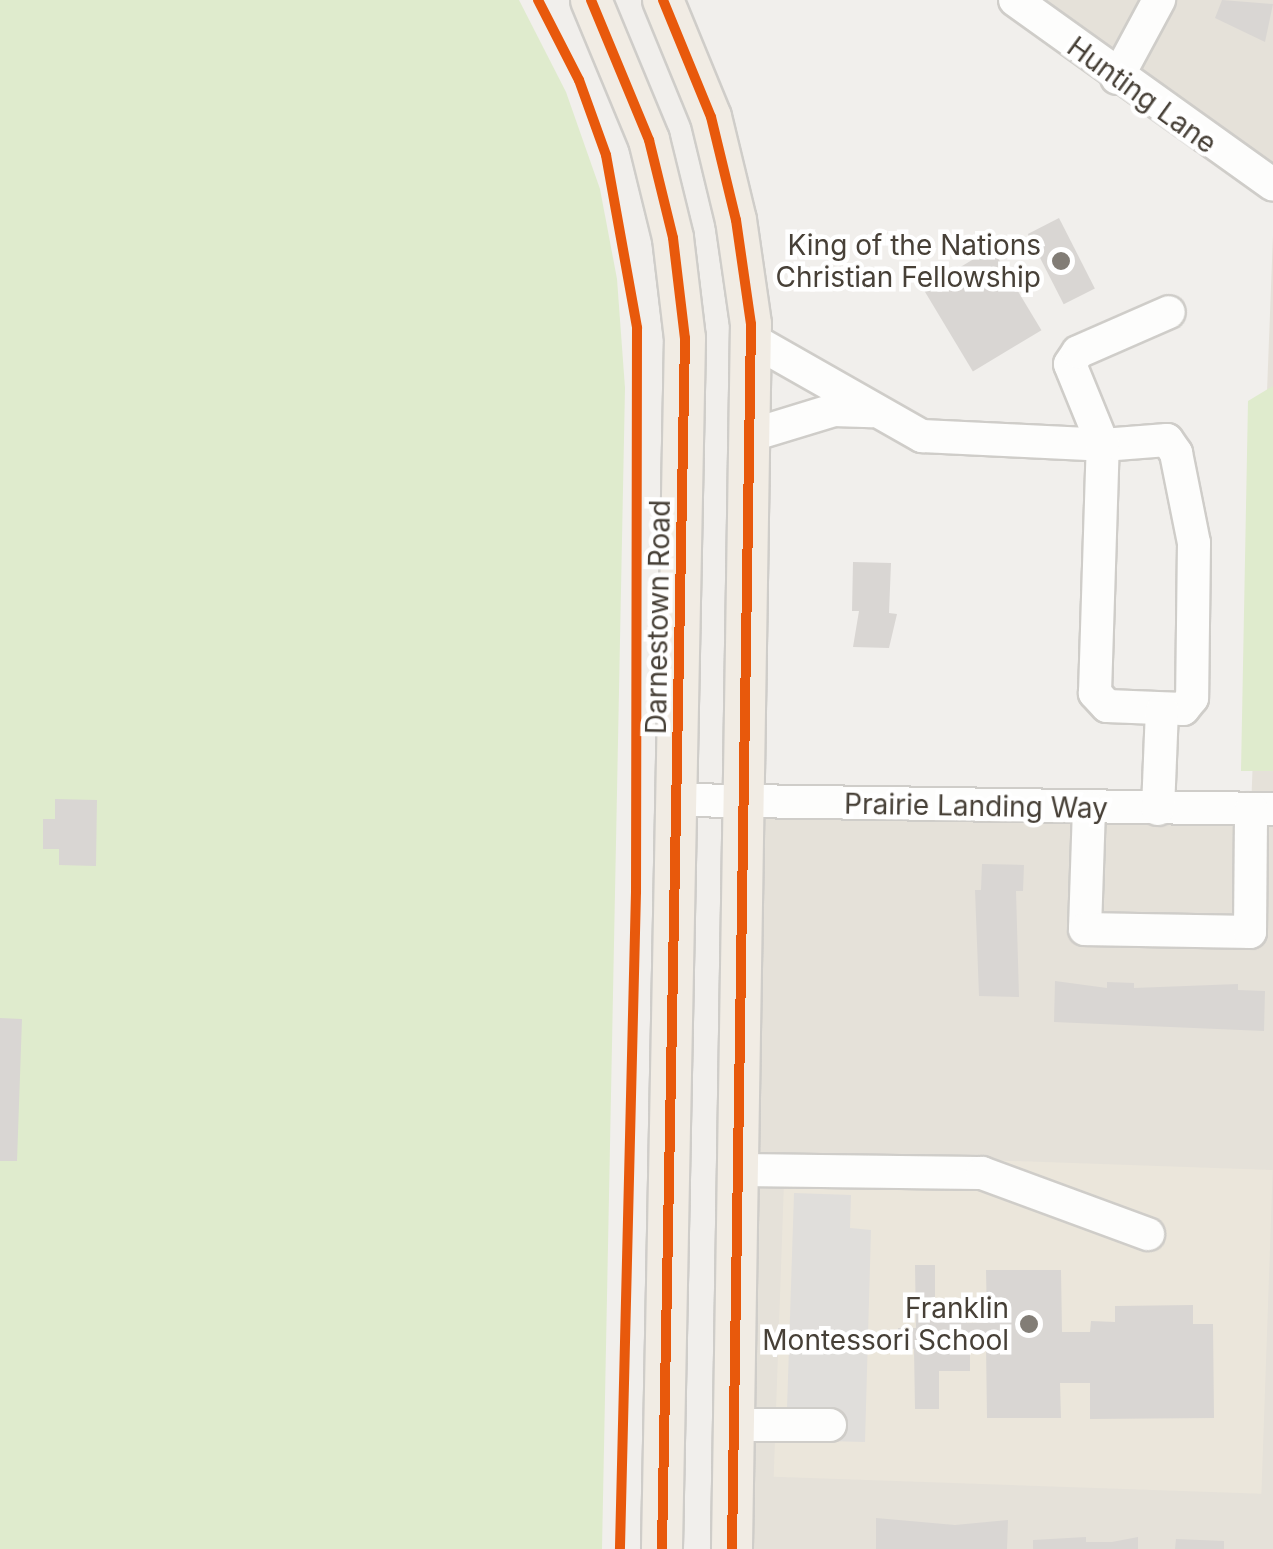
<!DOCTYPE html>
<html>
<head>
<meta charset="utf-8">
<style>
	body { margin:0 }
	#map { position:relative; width:1273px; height:1549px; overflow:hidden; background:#f1efec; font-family:Inter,sans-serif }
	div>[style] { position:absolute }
	.residential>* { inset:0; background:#e5e1d9 }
	.education>* { inset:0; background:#ebe6db; transform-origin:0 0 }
	.green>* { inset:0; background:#dfebcd }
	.parking>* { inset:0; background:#e0dedb }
	.building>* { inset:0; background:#d9d6d3; transform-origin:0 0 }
	.roads { filter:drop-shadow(2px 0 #cfcdc9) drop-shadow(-2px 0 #cfcdc9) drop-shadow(0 2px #cfcdc9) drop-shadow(0 -2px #cfcdc9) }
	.minor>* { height:32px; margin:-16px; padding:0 16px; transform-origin:16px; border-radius:16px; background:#fdfdfc }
	.major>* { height:40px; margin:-20px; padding:0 20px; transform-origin:20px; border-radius:20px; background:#f1ece4 }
	.cycleway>* { height:10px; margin:-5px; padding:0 5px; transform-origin:5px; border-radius:5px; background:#e8590c }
	.dots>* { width:28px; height:28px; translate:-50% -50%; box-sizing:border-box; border:5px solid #fff; border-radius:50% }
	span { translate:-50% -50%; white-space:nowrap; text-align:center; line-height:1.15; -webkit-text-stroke:9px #fff; paint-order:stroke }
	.street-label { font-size:28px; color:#474037 }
	.poi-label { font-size:28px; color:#474037 }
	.right { translate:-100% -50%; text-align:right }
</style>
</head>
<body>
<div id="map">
	<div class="residential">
		<div style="clip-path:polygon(1014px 0,1273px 0,1273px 189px)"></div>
		<div style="clip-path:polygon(1273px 235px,1273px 1549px,737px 1549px,744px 803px,1251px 809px)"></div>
	</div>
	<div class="education">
		<div style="left:785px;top:1153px;width:488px;height:324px;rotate:2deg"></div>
	</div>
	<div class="green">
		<div style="clip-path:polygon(0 0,519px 0,566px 92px,600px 189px,617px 279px,625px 388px,602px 1549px,0 1549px)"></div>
		<div style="clip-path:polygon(1273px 386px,1273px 771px,1241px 771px,1248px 401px)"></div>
	</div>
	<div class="parking">
		<div style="clip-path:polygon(794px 1193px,851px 1195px,850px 1228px,871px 1230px,865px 1442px,786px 1440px)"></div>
	</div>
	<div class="building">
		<div style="clip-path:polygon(1222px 0,1273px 4px,1265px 42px,1215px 18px)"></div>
		<div style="left:1059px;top:218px;width:79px;height:35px;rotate:63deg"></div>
		<div style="left:992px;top:248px;width:96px;height:80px;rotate:59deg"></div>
		<div style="clip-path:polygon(853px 562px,891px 563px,889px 613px,897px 614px,889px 648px,853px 647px,859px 611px,852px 611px)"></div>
		<div style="clip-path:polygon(55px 799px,97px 800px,96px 866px,59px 865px,59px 849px,43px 849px,43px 819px,55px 819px)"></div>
		<div style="clip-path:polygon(982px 864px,1024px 865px,1023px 891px,1016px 891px,1019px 997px,979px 996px,975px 890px,981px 890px)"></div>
		<div style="clip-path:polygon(1055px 981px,1107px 988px,1107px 982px,1134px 983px,1134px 988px,1238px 984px,1238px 990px,1265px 991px,1264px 1031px,1054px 1022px)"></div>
		<div style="clip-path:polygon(0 1018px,22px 1019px,17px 1161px,0 1161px)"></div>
		<div style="clip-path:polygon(915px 1265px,935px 1265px,935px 1301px,967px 1301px,967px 1323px,987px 1322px,986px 1270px,1061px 1270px,1062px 1332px,1090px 1332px,1091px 1321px,1115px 1322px,1115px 1306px,1193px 1305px,1193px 1324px,1213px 1324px,1214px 1418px,1090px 1419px,1090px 1383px,1060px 1383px,1061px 1418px,987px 1418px,986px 1345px,970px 1345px,970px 1371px,939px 1371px,939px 1409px,915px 1409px,914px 1349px,898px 1349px,898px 1328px,916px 1328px)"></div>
		<div style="clip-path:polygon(876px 1518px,955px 1525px,1008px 1520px,1007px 1549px,876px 1549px)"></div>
		<div style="clip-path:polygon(1086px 1537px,1086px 1542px,1112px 1542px,1138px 1537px,1138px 1549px,1033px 1549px,1033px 1540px)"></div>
		<div style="clip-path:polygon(1176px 1539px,1224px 1541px,1224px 1549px,1175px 1549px)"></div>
	</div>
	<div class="roads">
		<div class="minor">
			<div style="left:1015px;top:0;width:317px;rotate:35.6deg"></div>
			<div style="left:1117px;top:78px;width:89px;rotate:-61.7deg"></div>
			<div style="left:751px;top:339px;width:197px;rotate:29.6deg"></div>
			<div style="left:922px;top:436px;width:181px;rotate:2.8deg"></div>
			<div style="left:1103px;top:445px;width:64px;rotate:-4.5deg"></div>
			<div style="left:1167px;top:440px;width:16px;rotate:55deg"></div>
			<div style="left:1176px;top:453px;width:92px;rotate:78.7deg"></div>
			<div style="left:1194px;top:543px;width:155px;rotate:90.7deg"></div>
			<div style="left:1192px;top:698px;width:14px;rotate:129deg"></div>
			<div style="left:1183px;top:709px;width:76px;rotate:-177.7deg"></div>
			<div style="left:1107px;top:706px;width:18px;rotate:-133deg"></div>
			<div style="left:1095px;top:693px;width:248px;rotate:-88.2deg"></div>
			<div style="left:1103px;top:445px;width:87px;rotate:-112.2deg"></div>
			<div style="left:1070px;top:364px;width:14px;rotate:-56deg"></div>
			<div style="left:1078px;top:352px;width:99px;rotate:-23.7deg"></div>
			<div style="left:752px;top:435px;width:86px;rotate:-17deg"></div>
			<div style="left:834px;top:410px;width:38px;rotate:2deg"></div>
			<div style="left:678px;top:800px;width:595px;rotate:0.87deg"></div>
			<div style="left:1089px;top:808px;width:121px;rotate:91.9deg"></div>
			<div style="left:1085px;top:929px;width:165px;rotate:1deg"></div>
			<div style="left:1250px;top:932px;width:123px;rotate:-89.5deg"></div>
			<div style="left:1158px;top:809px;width:99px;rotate:-87.7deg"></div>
			<div style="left:739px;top:1170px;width:243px;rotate:0.7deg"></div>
			<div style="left:982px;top:1173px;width:177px;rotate:20.2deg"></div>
			<div style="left:735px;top:1425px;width:95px"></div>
		</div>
		<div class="major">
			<div style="left:591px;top:0;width:152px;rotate:67.5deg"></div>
			<div style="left:649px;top:140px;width:101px;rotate:76.2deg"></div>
			<div style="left:673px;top:238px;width:101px;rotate:83.2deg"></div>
			<div style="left:685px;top:338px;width:1211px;rotate:91.09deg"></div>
			<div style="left:663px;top:0;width:126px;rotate:67.7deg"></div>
			<div style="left:711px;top:117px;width:106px;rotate:76.4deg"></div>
			<div style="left:736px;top:220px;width:105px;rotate:81.8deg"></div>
			<div style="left:751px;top:324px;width:1225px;rotate:90.89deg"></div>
		</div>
	</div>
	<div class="cycleway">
		<div style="left:538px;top:0;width:90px;rotate:62.9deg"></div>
		<div style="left:579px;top:80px;width:80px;rotate:70.2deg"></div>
		<div style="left:606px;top:155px;width:176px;rotate:79.8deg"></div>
		<div style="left:637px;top:328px;width:564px;rotate:90.1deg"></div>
		<div style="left:636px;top:892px;width:657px;rotate:91.4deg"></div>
		<div style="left:591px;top:0;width:152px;rotate:67.5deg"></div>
		<div style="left:649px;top:140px;width:101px;rotate:76.2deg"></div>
		<div style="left:673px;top:238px;width:101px;rotate:83.2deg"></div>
		<div style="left:685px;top:338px;width:1211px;rotate:91.09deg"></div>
		<div style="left:663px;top:0;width:126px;rotate:67.7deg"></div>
		<div style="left:711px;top:117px;width:106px;rotate:76.4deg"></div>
		<div style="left:736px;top:220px;width:105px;rotate:81.8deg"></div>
		<div style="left:751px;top:324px;width:1225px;rotate:90.89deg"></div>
	</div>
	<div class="dots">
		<div style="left:1061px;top:261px;background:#827d76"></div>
		<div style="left:1029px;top:1324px;background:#827d76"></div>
	</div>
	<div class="street-label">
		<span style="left:1142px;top:95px;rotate:36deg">Hunting Lane</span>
		<span style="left:658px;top:617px;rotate:-89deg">Darnestown Road</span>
		<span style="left:976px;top:806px;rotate:1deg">Prairie Landing Way</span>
	</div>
	<div class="poi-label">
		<span class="right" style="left:1041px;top:261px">King of the Nations<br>Christian Fellowship</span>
		<span class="right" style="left:1009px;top:1324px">Franklin<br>Montessori School</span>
	</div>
</div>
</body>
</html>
